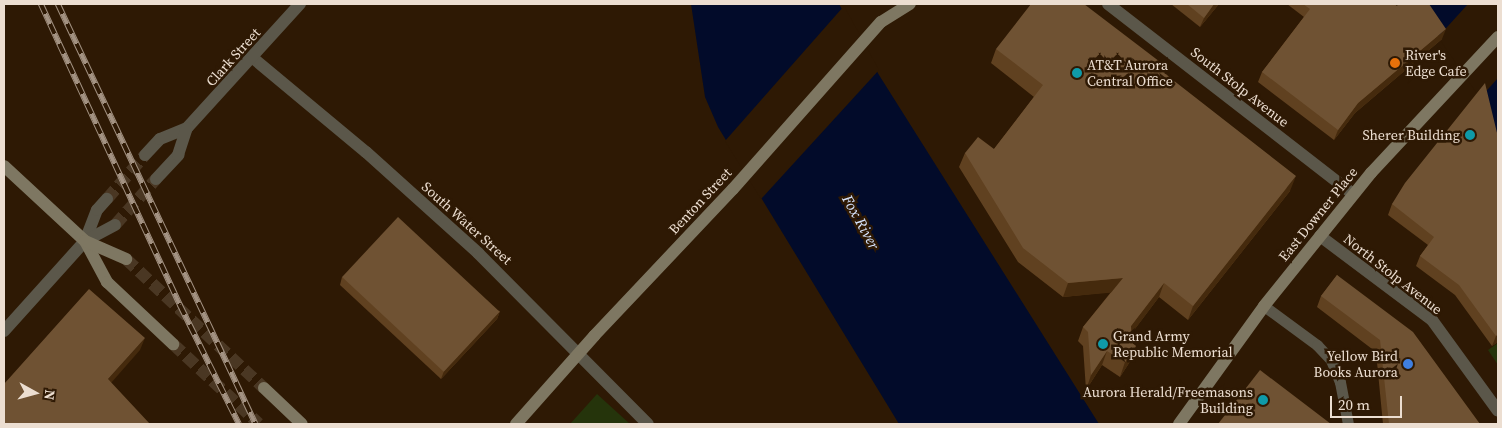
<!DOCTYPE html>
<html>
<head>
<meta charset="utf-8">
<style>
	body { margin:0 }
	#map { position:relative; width:1502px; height:428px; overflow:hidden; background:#2e1904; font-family:"Source Serif 4",serif }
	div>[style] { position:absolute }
	.green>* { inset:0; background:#25340b }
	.water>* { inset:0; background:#020b2a }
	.pier>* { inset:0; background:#2e1904 }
	.street-tunnel>* { height:12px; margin-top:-6px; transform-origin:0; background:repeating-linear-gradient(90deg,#4a3723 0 12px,transparent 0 18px) }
	.secondary-tunnel>* { height:12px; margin-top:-6px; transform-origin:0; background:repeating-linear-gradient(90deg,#4a3723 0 12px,transparent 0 18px) }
	.lane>* { height:11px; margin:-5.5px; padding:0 5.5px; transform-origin:5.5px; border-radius:5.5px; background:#5b574a }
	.street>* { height:12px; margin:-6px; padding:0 6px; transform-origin:6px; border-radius:6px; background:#5b574a }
	.secondary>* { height:12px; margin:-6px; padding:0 6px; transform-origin:6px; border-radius:6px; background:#7e7762 }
	.rail>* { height:5.5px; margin-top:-2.75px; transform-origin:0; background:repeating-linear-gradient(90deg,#2e1904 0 11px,#a39282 0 22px); box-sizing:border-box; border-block:1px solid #a39282 }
	.wall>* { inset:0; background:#604120 }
	.shaded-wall>* { inset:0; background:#452a0d }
	.building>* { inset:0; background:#6f5233; transform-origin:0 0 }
	.dots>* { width:14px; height:14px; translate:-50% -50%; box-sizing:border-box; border:2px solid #2e1904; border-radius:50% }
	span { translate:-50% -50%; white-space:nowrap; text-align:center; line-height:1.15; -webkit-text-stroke:5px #2e1904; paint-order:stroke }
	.poi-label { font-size:14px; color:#ecded1 }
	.left { translate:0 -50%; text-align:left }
	.right { translate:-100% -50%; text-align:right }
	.street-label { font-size:14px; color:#ecded1 }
	.water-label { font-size:15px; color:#d7e5ff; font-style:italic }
	.frame { position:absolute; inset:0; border:5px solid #ecded1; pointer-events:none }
	.north { position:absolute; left:10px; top:368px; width:50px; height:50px; -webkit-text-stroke:4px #2e1904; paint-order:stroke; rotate:97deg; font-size:14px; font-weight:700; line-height:20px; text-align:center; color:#ecded1 }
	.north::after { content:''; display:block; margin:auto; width:18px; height:22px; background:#ecded1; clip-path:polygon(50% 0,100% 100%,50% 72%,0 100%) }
	.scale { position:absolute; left:1330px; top:396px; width:72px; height:22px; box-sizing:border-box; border:2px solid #ecded1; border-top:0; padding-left:6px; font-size:15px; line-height:18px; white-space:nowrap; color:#ecded1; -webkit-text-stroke:4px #2e1904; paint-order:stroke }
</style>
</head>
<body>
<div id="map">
	<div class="green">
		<div style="clip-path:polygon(1498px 343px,1498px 365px,1488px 350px)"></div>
		<div style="clip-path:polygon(597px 394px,630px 424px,570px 424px)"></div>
	</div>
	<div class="water">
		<div style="clip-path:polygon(691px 4px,839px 4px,879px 75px,1099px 424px,899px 424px,718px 127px,705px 97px)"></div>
		<div style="clip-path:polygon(1419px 4px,1498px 4px,1498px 161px,1484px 101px)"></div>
	</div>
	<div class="pier">
		<div style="clip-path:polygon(1468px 4px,1498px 4px,1498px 78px,1480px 98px,1438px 37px)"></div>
		<div style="clip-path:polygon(844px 6px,879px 70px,761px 199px,725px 141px)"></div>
	</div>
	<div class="street-tunnel">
		<div style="left:107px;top:199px;width:58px;rotate:-49.2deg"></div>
		<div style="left:115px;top:225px;width:62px;rotate:-48.3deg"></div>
	</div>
	<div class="secondary-tunnel">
		<div style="left:126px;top:259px;width:189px;rotate:43.1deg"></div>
		<div style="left:173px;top:344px;width:117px;rotate:42.9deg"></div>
	</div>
	<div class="lane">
		<div style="left:1264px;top:306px;width:66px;rotate:36.3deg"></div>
		<div style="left:1317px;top:345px;width:21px;rotate:47deg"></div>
		<div style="left:1331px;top:360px;width:24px;rotate:68deg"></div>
		<div style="left:1340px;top:382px;width:43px;rotate:79.2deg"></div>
	</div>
	<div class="street">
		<div style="left:1108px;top:4px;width:310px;rotate:37.8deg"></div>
		<div style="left:253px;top:58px;width:147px;rotate:39.8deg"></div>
		<div style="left:366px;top:152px;width:151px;rotate:42deg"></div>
		<div style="left:478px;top:253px;width:241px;rotate:45.2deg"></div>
		<div style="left:145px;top:155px;width:22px;rotate:-47deg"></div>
		<div style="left:160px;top:139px;width:29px;rotate:-22deg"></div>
		<div style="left:187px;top:128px;width:168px;rotate:-47.7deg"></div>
		<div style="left:156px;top:179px;width:33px;rotate:-47deg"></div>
		<div style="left:178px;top:155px;width:28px;rotate:-72deg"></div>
		<div style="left:1320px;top:236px;width:140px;rotate:36.9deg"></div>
		<div style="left:1432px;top:320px;width:112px;rotate:54deg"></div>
		<div style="left:85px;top:241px;width:33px;rotate:-69deg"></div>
		<div style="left:97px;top:210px;width:15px;rotate:-48deg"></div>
		<div style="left:4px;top:331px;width:121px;rotate:-48deg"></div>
		<div style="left:85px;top:241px;width:34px;rotate:-28deg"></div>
	</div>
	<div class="secondary">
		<div style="left:4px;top:166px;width:110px;rotate:42.8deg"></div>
		<div style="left:85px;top:241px;width:47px;rotate:61.8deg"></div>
		<div style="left:107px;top:282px;width:91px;rotate:43.2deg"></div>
		<div style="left:85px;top:241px;width:45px;rotate:23.7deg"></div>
		<div style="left:264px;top:388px;width:52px;rotate:43.5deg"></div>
		<div style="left:516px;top:424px;width:118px;rotate:-48.4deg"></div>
		<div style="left:594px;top:336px;width:202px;rotate:-46.6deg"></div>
		<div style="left:733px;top:189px;width:223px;rotate:-48.5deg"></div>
		<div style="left:881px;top:22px;width:34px;rotate:-32deg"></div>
		<div style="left:1179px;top:424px;width:145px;rotate:-54.2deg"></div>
		<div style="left:1264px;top:306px;width:171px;rotate:-51.2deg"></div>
		<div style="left:1371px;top:173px;width:186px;rotate:-47deg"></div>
	</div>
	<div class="rail">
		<div style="left:41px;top:4px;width:332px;rotate:65.2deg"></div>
		<div style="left:180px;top:305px;width:133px;rotate:63.6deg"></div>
		<div style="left:58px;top:4px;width:464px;rotate:64.8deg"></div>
	</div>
	<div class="wall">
		<div style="clip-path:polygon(1171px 4px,1219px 4px,1200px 27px)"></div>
		<div style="clip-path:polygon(1287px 4px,1394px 4px,1442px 39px,1355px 113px,1334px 140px,1258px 82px,1262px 72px,1304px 17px)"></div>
		<div style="clip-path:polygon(996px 49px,1166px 74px,1290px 191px,1188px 320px,1159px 297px,1131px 334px,1132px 343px,1136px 346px,1131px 360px,1120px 377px,1102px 365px,1086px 390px,1083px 346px,1078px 341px,1083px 327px,1111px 292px,1063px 297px,1018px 262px,959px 167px,965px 153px,994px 149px,1034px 97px,991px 63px)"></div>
		<div style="clip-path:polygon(1498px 137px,1498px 342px,1492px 346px,1455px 295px,1416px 266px,1420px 256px,1428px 245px,1388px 215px,1392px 204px)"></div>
		<div style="clip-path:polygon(1337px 275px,1480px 424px,1383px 424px,1376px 352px,1317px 307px,1321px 296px)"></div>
		<div style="clip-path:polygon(342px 277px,500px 311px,497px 319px,441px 379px,340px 285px)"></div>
	</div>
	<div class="shaded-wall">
		<div style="clip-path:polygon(1214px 4px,1219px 4px,1200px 27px,1204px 18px)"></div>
		<div style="clip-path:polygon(1446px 29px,1442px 39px,1355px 113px,1334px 140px,1338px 130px,1358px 103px)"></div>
		<div style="clip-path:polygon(1296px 176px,1290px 191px,1188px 320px,1193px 306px)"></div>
		<div style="clip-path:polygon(1123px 278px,1118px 292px,1063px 297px,1068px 283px)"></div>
		<div style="clip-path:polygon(1164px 283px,1159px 297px,1126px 341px,1131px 326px)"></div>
		<div style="clip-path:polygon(500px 311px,497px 319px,441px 379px,444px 371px)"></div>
		<div style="clip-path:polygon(1498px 334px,1498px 342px,1492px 346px,1496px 336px)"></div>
		<div style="clip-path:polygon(145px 338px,140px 350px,104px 391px,108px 379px)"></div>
		<div style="clip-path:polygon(1136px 346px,1131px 360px,1120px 377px,1125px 362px)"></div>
		<div style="clip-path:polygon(1107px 351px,1102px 365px,1086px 390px,1091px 375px)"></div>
	</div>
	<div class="building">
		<div style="clip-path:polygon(1031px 4px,1084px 4px,1168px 68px,1164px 73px,1296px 176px,1193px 306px,1164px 283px,1131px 326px,1132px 343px,1136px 346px,1125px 362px,1107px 351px,1091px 375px,1088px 332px,1083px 327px,1123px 278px,1068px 283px,1023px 248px,965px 153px,978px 137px,994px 149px,1043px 85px,996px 49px)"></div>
		<div style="clip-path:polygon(1187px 4px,1214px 4px,1204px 18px)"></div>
		<div style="clip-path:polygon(1303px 4px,1394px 4px,1397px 6px,1398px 4px,1429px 4px,1446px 29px,1358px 103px,1338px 130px,1262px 72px,1310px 9px)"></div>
		<div style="clip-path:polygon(1485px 83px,1498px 137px,1498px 334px,1496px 336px,1459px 285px,1420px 256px,1434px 237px,1392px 204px,1405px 183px)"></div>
		<div style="left:398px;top:217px;width:139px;height:82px;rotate:43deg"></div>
		<div style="clip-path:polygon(1337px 275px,1413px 332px,1480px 424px,1389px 424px,1380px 340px,1321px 296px)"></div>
		<div style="clip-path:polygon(89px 289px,145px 338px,108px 379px,150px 424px,4px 424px,4px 384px)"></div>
		<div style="clip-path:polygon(1260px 370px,1331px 424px,1218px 424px)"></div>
	</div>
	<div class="dots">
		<div style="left:1395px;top:63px;background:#e8710a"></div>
		<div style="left:1077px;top:73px;background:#0f9aa8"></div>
		<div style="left:1470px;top:135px;background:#0f9aa8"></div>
		<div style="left:1103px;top:344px;background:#0f9aa8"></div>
		<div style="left:1408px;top:364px;background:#3f7fe0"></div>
		<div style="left:1263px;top:400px;background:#0f9aa8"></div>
	</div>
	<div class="poi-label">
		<span class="left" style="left:1405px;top:63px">River's<br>Edge Cafe</span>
		<span class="left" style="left:1087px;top:73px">AT&amp;T Aurora<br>Central Office</span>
		<span class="right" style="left:1460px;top:135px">Sherer Building</span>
		<span class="left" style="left:1113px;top:344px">Grand Army<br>Republic Memorial</span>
		<span class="right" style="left:1398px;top:364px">Yellow Bird<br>Books Aurora</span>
		<span class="right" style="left:1253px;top:400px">Aurora Herald/Freemasons<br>Building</span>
	</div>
	<div class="street-label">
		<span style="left:233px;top:57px;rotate:-48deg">Clark Street</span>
		<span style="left:1240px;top:87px;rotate:38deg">South Stolp Avenue</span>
		<span style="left:700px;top:201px;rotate:-47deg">Benton Street</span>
		<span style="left:1318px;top:214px;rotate:-51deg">East Downer Place</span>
		<span style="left:467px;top:223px;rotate:42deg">South Water Street</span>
		<span style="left:1393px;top:274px;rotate:38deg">North Stolp Avenue</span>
	</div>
	<div class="water-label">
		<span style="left:861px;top:222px;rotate:61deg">Fox River</span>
	</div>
	<div class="frame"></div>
	<div class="north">N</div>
	<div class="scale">20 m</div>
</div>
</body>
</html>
